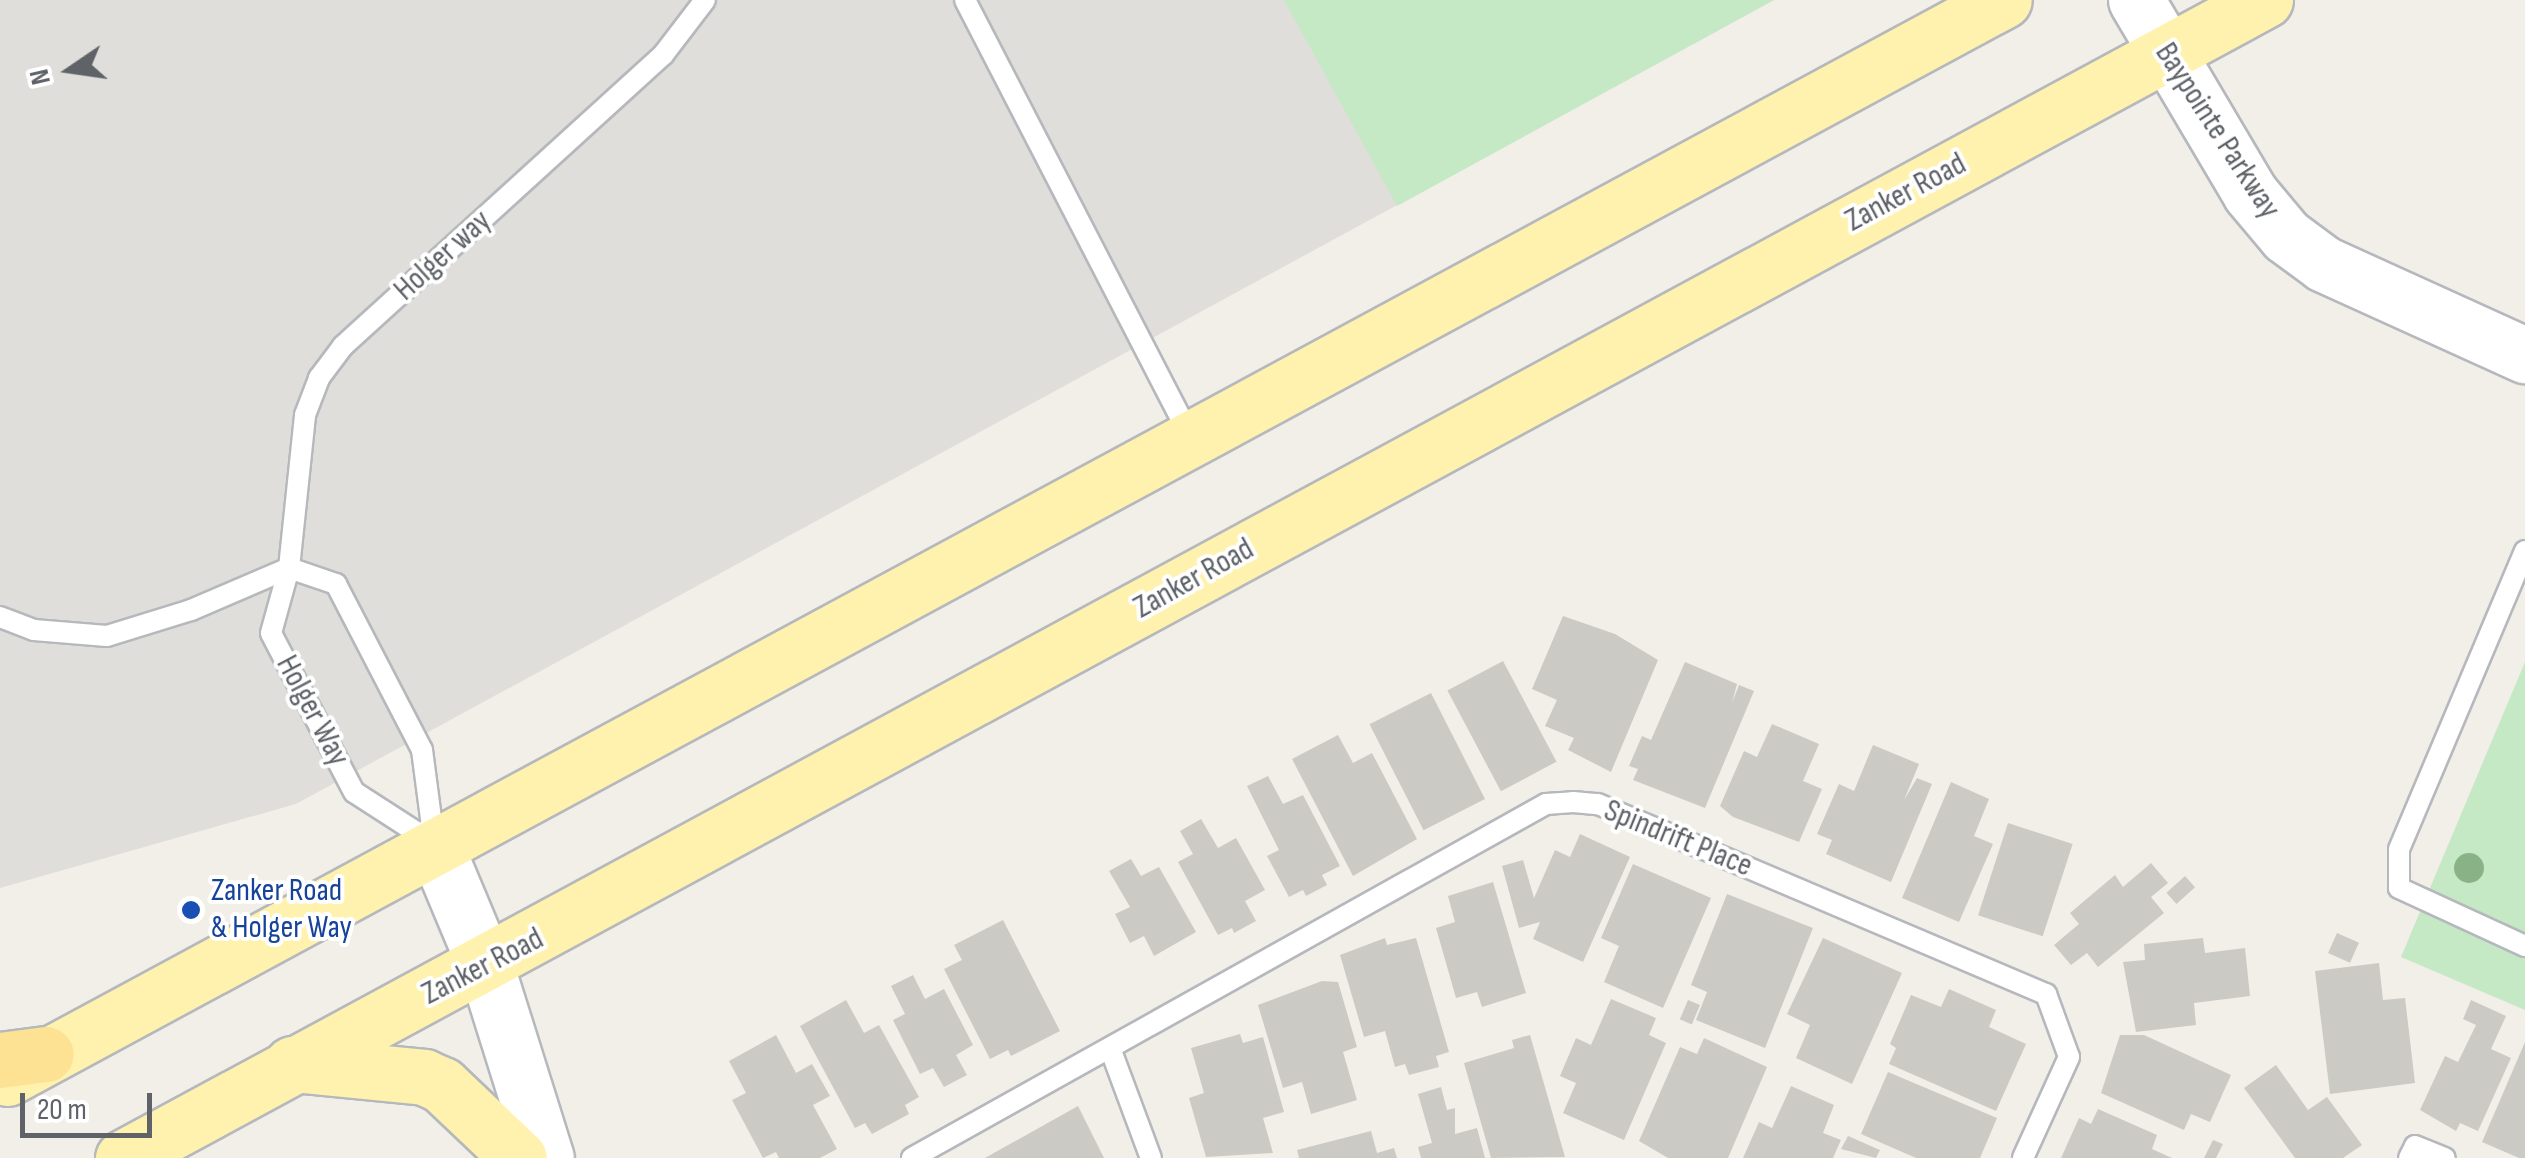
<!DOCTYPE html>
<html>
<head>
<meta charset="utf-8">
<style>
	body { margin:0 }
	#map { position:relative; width:2525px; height:1158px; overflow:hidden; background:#f1efe8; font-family:"Sofia Sans Condensed",sans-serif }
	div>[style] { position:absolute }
	.industrial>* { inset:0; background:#e0deda }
	.green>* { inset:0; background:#c5e8c5 }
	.building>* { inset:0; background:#cccac5; transform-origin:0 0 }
	.roads { filter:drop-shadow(2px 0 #b5b8bc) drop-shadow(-2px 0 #b5b8bc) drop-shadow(0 2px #b5b8bc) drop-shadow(0 -2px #b5b8bc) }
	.lane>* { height:20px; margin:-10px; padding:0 10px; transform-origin:10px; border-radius:10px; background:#fff }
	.secondary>* { height:55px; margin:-27.5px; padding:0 27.5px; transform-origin:27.5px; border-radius:27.5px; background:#fff }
	.primary>* { height:55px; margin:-27.5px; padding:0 27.5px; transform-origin:27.5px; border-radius:27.5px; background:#fff2af }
	.highway>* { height:55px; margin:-27.5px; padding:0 27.5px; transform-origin:27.5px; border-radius:27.5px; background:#fde293 }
	.trees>* { width:30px; height:30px; margin:-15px; border-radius:50%; background:#89b387 }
	.dots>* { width:28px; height:28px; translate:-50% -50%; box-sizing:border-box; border:5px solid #fff; border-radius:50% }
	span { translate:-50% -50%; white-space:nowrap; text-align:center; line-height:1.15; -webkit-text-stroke:8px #fff; paint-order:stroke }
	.street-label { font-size:32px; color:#5f6368 }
	.transit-label { font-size:32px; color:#164399 }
	.left { translate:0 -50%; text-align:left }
	.north { position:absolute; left:20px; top:20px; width:100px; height:100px; -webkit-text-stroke:8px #fff; paint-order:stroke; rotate:257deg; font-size:28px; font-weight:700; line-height:40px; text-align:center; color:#5f6368 }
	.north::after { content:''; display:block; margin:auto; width:35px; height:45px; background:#5f6368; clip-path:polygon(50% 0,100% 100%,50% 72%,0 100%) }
	.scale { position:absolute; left:20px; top:1093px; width:132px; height:45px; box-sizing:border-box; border:5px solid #5f6368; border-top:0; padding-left:12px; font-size:30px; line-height:35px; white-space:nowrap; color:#5f6368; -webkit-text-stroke:8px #fff; paint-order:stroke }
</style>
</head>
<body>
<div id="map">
	<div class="industrial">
		<div style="clip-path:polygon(0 0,1774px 0,296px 804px,0 888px)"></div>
	</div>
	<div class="green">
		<div style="clip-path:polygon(1284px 0,1774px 0,1397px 206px)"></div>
		<div style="clip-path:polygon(2525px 662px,2525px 1010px,2401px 957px)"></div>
	</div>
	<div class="building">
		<div style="clip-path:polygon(1563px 616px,1615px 634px,1658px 660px,1611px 772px,1568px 750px,1574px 738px,1545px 726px,1557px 700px,1532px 689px)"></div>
		<div style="left:1503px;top:661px;width:114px;height:63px;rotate:62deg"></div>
		<div style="clip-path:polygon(1685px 662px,1737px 684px,1732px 703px,1739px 685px,1754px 691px,1705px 808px,1633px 780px,1638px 769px,1629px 766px,1642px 736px,1651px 740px)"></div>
		<div style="left:1431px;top:693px;width:119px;height:69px;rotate:63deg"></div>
		<div style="clip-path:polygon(1772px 724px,1819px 744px,1803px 781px,1822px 789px,1799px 842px,1733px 817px,1720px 806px,1744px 751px,1757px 757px)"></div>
		<div style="clip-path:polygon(1338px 735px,1353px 763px,1372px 753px,1417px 839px,1353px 876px,1292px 759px)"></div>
		<div style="clip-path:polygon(1873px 745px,1919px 764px,1904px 800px,1917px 778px,1932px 784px,1891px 882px,1826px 854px,1832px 840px,1817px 834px,1839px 784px,1854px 791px)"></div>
		<div style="clip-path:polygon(1268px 776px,1283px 804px,1303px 795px,1340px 866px,1322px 875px,1327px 885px,1306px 896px,1303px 890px,1289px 897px,1267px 856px,1279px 850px,1247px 786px)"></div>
		<div style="clip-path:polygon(1951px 782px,1989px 799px,1974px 836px,1993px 844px,1959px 922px,1902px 898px)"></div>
		<div style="clip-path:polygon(1201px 819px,1218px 848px,1236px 838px,1265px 890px,1245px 901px,1256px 921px,1234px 933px,1232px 928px,1218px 935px,1178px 862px,1193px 854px,1180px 831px)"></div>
		<div style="left:2008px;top:823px;width:68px;height:97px;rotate:18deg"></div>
		<div style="clip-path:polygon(1580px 834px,1630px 857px,1583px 962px,1533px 939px,1540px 922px,1519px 928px,1502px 866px,1523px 860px,1534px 898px,1555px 850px,1570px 857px)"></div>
		<div style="clip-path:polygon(1131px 859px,1141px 876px,1159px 867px,1196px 932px,1154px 956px,1144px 936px,1130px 943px,1115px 914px,1130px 907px,1109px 871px)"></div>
		<div style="clip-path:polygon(2151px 863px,2168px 883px,2151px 897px,2164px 913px,2098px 967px,2087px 953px,2071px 965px,2054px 945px,2079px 924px,2070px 913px,2115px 875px,2123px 887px)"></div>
		<div style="clip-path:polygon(1633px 864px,1711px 898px,1663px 1008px,1604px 982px,1619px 946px,1601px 938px)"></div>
		<div style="left:2185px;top:876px;width:15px;height:25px;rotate:48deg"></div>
		<div style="clip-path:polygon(1493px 882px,1526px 993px,1482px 1007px,1477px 992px,1456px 998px,1436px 928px,1455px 922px,1448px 896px)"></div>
		<div style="clip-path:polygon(1727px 894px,1813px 928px,1765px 1048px,1696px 1020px,1707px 992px,1691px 985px)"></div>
		<div style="clip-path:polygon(1003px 920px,1060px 1031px,1011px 1056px,1008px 1050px,990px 1059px,944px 969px,962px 960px,954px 945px)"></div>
		<div style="left:2337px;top:933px;width:24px;height:22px;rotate:24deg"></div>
		<div style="clip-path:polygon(1385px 938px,1387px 945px,1416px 938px,1449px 1052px,1436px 1056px,1439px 1067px,1409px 1075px,1405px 1064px,1395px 1067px,1385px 1031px,1364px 1037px,1340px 955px)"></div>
		<div style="clip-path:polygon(1823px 938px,1902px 973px,1852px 1084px,1796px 1058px,1810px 1025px,1787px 1014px)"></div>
		<div style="clip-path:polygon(2203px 938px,2205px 953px,2245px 948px,2250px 996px,2194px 1003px,2196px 1025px,2136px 1032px,2123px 962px,2145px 960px,2144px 944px)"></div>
		<div style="clip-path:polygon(2379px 963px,2383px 1000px,2405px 998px,2415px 1083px,2330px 1094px,2315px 971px)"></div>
		<div style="clip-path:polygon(913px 975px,925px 999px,944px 989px,973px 1045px,956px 1055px,967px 1075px,944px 1087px,933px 1068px,920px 1074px,893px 1020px,905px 1014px,891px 986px)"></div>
		<div style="clip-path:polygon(1322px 981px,1338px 982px,1357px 1047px,1343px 1052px,1357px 1100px,1311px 1114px,1302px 1082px,1283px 1088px,1258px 1005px)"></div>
		<div style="clip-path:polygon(1949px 989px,1996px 1010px,1989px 1027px,2026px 1044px,1996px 1111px,1889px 1064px,1896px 1048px,1890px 1044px,1911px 995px,1941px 1007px)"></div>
		<div style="clip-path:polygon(1611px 999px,1656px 1018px,1649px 1035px,1666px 1043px,1624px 1140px,1563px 1113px,1576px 1083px,1560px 1076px,1576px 1038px,1591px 1045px)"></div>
		<div style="clip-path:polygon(846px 1000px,864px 1033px,879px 1025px,919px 1097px,905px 1105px,909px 1114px,872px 1134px,865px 1123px,855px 1128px,800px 1026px)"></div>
		<div style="left:1688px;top:1000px;width:13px;height:21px;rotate:23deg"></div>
		<div style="clip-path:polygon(2471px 1000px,2506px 1016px,2491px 1049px,2511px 1058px,2478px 1131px,2460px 1123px,2456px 1131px,2420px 1110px,2445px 1056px,2458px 1062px,2476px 1025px,2463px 1019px)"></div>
		<div style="clip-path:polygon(1240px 1034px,1243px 1043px,1263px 1037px,1284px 1112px,1263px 1118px,1273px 1153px,1206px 1157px,1189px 1098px,1204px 1093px,1191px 1048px)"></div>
		<div style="clip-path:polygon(776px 1035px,796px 1073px,812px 1064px,830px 1096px,813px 1105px,837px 1149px,820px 1158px,779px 1158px,776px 1152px,763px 1158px,732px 1100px,746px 1093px,729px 1061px)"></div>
		<div style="clip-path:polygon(1530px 1035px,1565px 1157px,1491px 1158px,1464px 1063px,1514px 1048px,1512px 1040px)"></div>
		<div style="clip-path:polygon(2120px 1035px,2144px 1035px,2231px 1075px,2210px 1122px,2191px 1114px,2184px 1130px,2101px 1093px)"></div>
		<div style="clip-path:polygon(1704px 1038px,1767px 1067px,1728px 1158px,1668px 1158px,1639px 1141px,1680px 1047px,1697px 1054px)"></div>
		<div style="clip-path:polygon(2525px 1042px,2525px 1158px,2519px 1158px,2482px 1142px)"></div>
		<div style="clip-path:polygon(2276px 1065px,2308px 1110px,2327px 1097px,2362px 1145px,2343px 1158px,2295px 1158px,2244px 1088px)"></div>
		<div style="clip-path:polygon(1888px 1072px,1997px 1118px,1980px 1158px,1916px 1158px,1861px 1134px)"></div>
		<div style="clip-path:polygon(1791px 1086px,1834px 1105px,1823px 1133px,1841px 1140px,1833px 1158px,1743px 1158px,1759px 1122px,1772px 1128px)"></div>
		<div style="clip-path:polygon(1441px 1087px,1447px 1110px,1455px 1108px,1455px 1134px,1477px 1128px,1485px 1158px,1421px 1158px,1418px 1147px,1432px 1143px,1418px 1094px)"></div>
		<div style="clip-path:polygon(1078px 1106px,1104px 1158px,985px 1158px)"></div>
		<div style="clip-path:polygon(2098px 1109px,2157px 1135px,2152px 1149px,2172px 1158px,2061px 1158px,2079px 1118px,2091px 1124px)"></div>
		<div style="clip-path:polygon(1371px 1131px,1377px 1153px,1394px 1148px,1397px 1158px,1299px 1158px,1297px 1150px)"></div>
		<div style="clip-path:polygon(1848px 1136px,1880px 1150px,1876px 1158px,1841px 1149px)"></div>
		<div style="clip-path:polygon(2213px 1140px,2223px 1144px,2216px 1158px,2204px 1158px)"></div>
	</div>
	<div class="roads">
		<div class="lane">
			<div style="left:965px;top:0;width:490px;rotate:62.7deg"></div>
			<div style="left:2525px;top:551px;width:324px;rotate:112.9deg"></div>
			<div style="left:2399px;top:850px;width:38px;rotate:90deg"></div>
			<div style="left:2399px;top:888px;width:139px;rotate:24.7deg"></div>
			<div style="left:289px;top:568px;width:50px;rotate:18.8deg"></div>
			<div style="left:336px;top:584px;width:187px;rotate:62.6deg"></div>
			<div style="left:422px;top:750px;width:92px;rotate:82.5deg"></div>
			<div style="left:0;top:617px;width:36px;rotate:21deg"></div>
			<div style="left:34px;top:630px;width:73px;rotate:4.7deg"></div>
			<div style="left:107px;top:636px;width:88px;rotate:-17.2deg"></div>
			<div style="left:191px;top:610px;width:107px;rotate:-23.2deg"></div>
			<div style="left:430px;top:841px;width:90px;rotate:-147.2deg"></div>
			<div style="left:354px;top:792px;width:179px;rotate:-117.6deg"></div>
			<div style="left:271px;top:633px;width:67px;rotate:-74.5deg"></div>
			<div style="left:289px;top:568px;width:154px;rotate:-84deg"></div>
			<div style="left:305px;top:415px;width:40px;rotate:-69deg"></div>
			<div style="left:319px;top:378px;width:40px;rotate:-53deg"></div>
			<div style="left:343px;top:346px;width:433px;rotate:-42.3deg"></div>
			<div style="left:663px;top:55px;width:69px;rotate:-52.6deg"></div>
			<div style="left:1110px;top:1048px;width:117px;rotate:69.6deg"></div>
			<div style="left:912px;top:1158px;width:726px;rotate:-29.18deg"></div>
			<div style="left:1546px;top:804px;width:27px;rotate:-4deg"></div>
			<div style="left:1573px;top:802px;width:25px;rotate:5deg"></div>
			<div style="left:1598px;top:804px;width:487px;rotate:23deg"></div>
			<div style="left:2046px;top:994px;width:67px;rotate:69.9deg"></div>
			<div style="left:2069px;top:1057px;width:111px;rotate:114.5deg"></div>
			<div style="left:2409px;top:1158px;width:13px;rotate:-63deg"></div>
			<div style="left:2415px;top:1146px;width:32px;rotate:22deg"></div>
		</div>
		<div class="secondary">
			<div style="left:2136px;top:0;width:224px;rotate:59.4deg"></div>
			<div style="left:2250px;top:193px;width:56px;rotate:50.1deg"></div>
			<div style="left:2286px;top:236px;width:47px;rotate:36.4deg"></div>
			<div style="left:2324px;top:264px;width:221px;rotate:24.4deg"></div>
			<div style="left:435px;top:845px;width:132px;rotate:67.3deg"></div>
			<div style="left:486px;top:967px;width:200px;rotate:72.6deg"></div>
		</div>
		<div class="primary">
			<div style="left:292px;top:1064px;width:133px;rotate:5.6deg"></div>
			<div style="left:424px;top:1077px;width:20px;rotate:24deg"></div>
			<div style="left:442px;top:1085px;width:106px;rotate:43.5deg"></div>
			<div style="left:7px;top:1078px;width:2269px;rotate:-28.36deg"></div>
			<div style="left:123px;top:1158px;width:2435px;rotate:-28.4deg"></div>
		</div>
		<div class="highway">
			<div style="left:0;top:1060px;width:46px;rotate:-7.4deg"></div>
		</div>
	</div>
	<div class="trees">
		<div style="left:2469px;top:868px"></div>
	</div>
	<div class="dots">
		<div style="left:191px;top:910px;background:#1a4fb4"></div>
	</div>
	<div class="street-label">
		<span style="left:2217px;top:131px;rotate:57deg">Baypointe Parkway</span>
		<span style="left:1906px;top:193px;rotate:-28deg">Zanker Road</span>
		<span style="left:443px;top:256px;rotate:-42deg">Holger way</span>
		<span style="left:1194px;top:579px;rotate:-29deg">Zanker Road</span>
		<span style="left:312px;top:711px;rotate:62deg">Holger Way</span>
		<span style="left:1678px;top:839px;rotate:22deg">Spindrift Place</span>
		<span style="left:483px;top:967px;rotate:-27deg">Zanker Road</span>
	</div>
	<div class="transit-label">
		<span class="left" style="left:211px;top:910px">Zanker Road<br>&amp; Holger Way</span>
	</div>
	<div class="north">N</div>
	<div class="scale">20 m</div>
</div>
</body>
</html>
